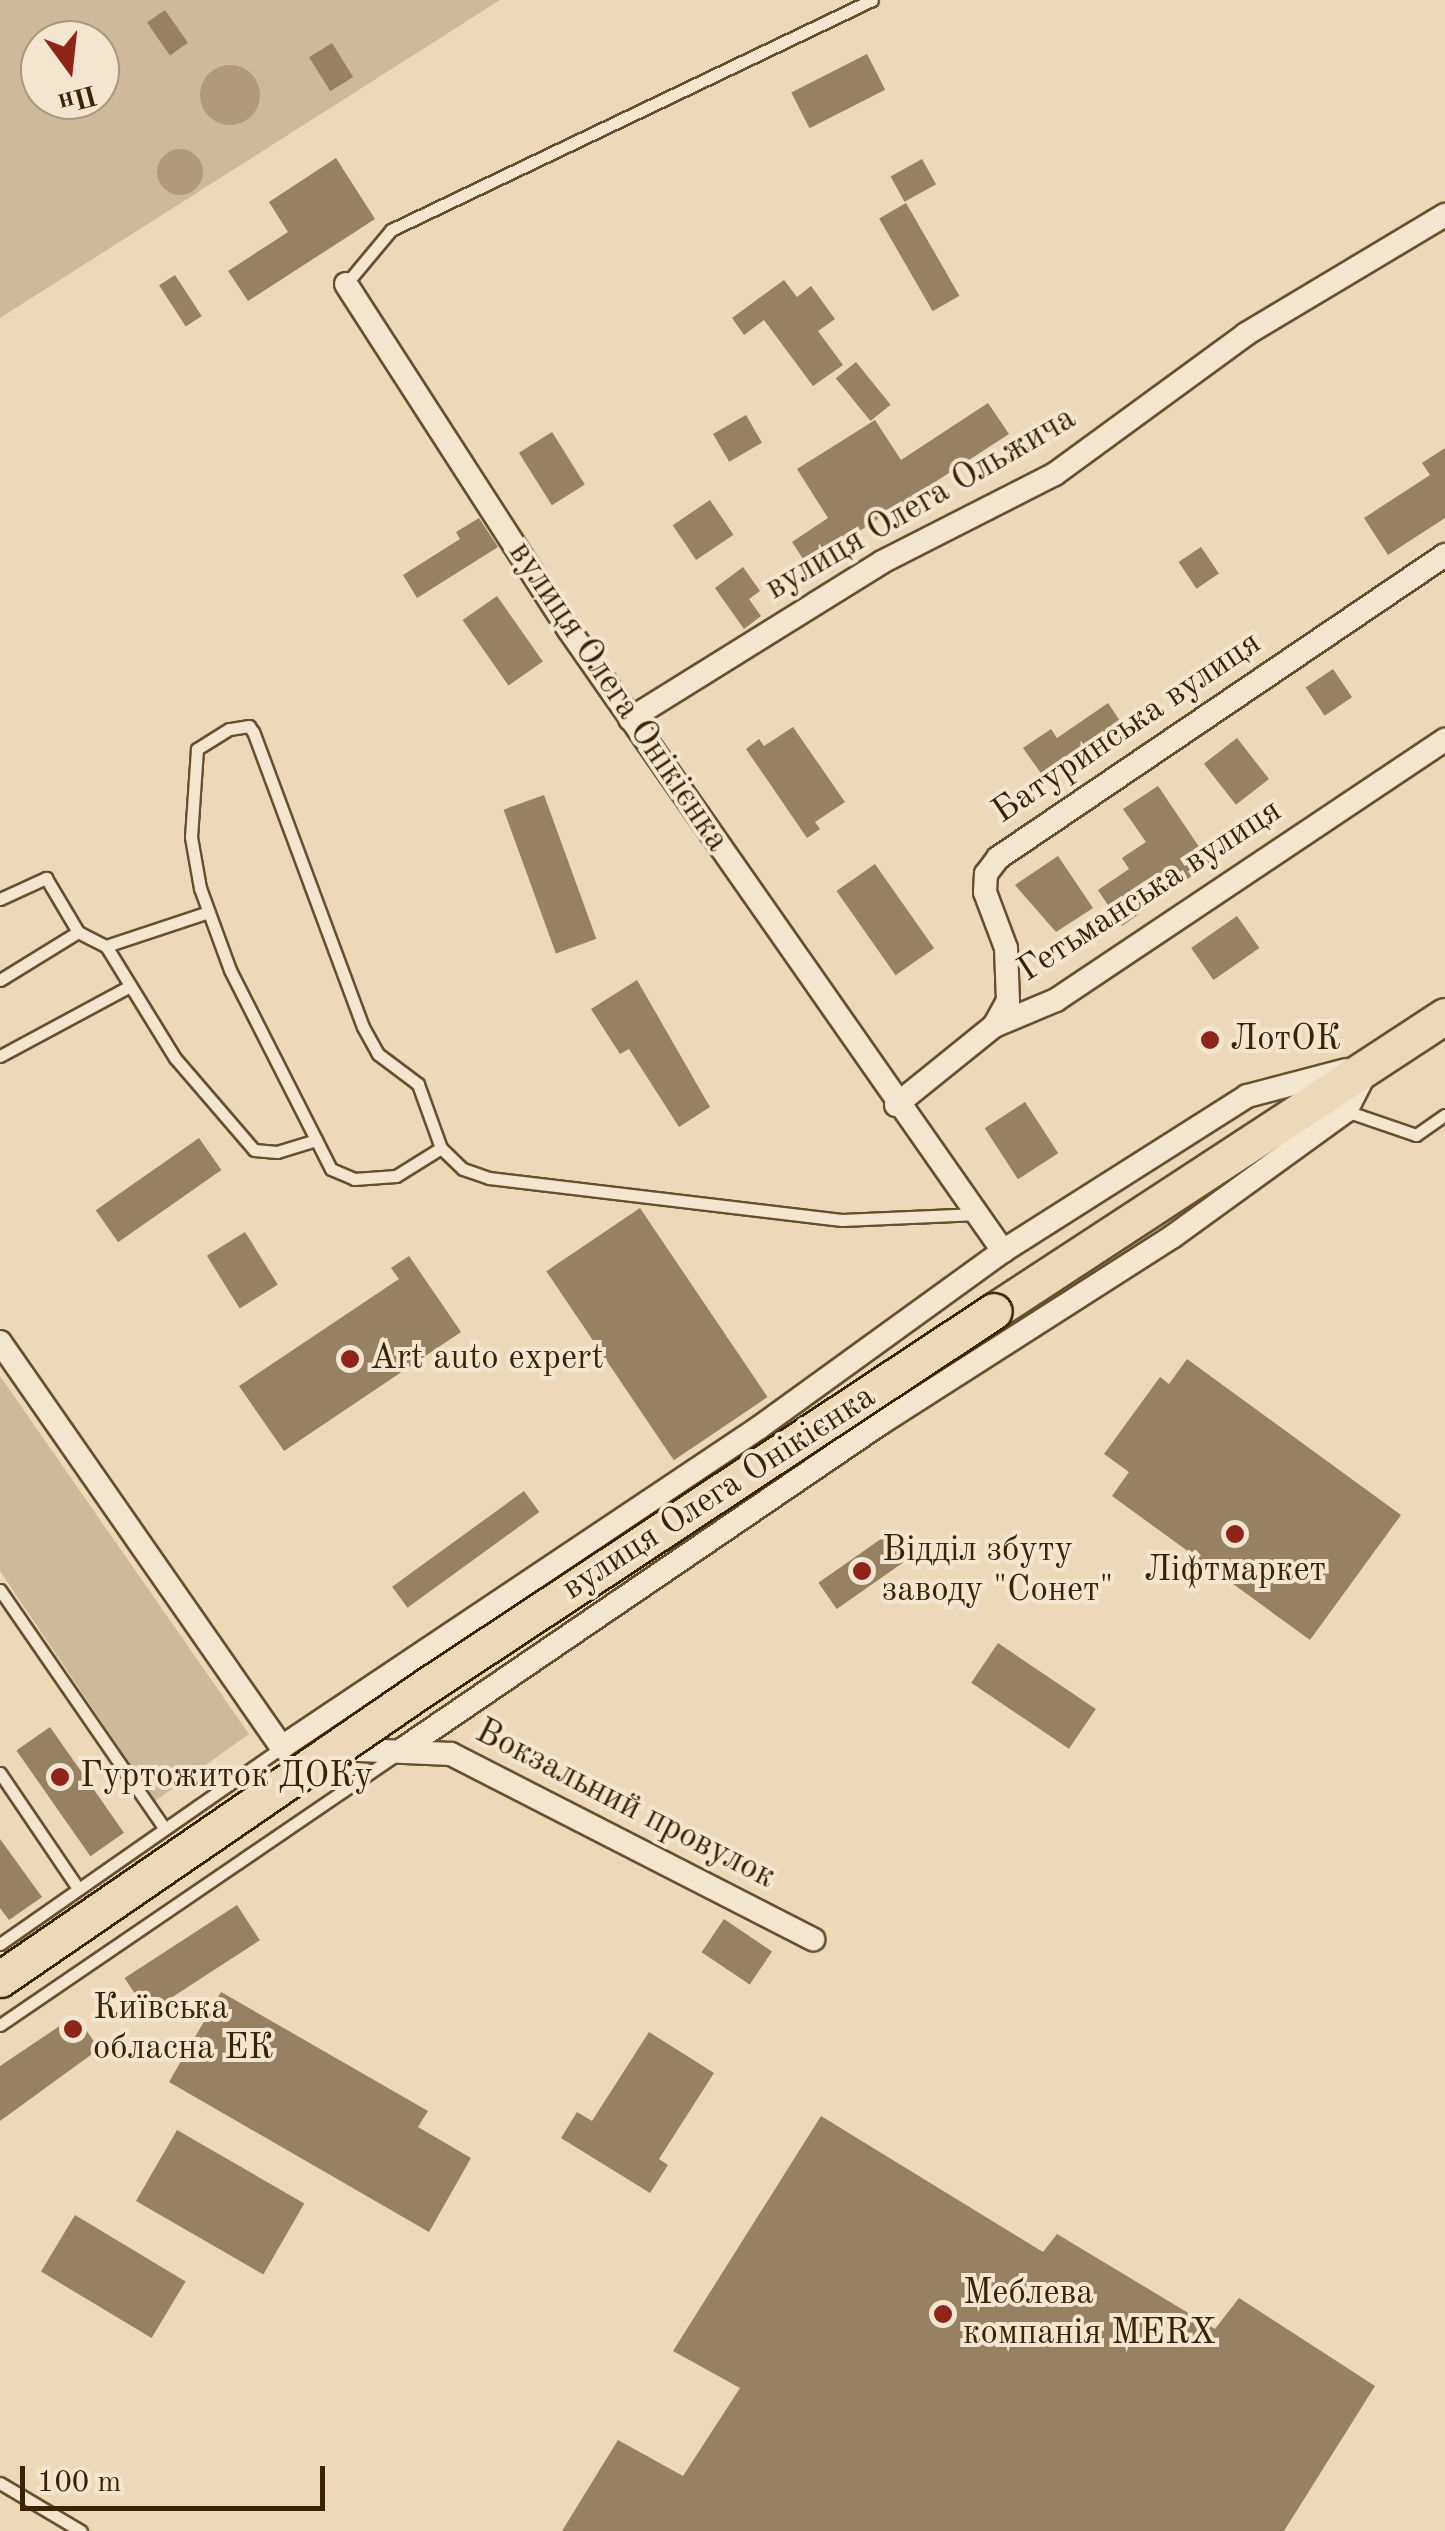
<!DOCTYPE html>
<html>
<head>
<meta charset="utf-8">
<style>
	body { margin:0 }
	#map { position:relative; width:1445px; height:2531px; overflow:hidden; background:#ebd9b7; font-family:"Old Standard TT",serif }
	div>[style] { position:absolute }
	.green>* { inset:0; background:#cdba98 }
	.water>* { inset:0; background:#af9b79 }
	.round { border-radius:50% }
	.building>* { inset:0; background:#968260; transform-origin:0 0 }
	.roads { filter:drop-shadow(2px 0 #66512e) drop-shadow(-2px 0 #66512e) drop-shadow(0 2px #66512e) drop-shadow(0 -2px #66512e) }
	.service>* { height:11px; margin:-5.5px; padding:0 5.5px; transform-origin:5.5px; border-radius:5.5px; background:#f2e6d0 }
	.minor>* { height:22px; margin:-11px; padding:0 11px; transform-origin:11px; border-radius:11px; background:#f2e6d0 }
	.primary>* { height:35px; margin:-17.5px; padding:0 17.5px; transform-origin:17.5px; border-radius:17.5px; background:#ebd9b7 }
	.bridges { filter:drop-shadow(2px 0 #3a2401) drop-shadow(-2px 0 #3a2401) drop-shadow(0 2px #3a2401) drop-shadow(0 -2px #3a2401) }
	.primary-bridge>* { height:35px; margin:-17.5px; padding:0 17.5px; transform-origin:17.5px; border-radius:17.5px; background:#ebd9b7 }
	.dots>* { width:28px; height:28px; translate:-50% -50%; box-sizing:border-box; border:5px solid #f2e6d0; border-radius:50% }
	span { translate:-50% -50%; white-space:nowrap; text-align:center; line-height:1.15; -webkit-text-stroke:8px #f2e6d0; paint-order:stroke }
	.street-label { font-size:35px; color:#3a2401 }
	.poi-label { font-size:35px; color:#3a2401 }
	.left { translate:0 -50%; text-align:left }
	.north { position:absolute; left:20px; top:20px; width:100px; height:100px; box-sizing:border-box; background:#f2e6d0; border:2px solid #a8987d; border-radius:50%; rotate:165deg; font-size:28px; font-weight:700; line-height:40px; text-align:center; color:#3a2401 }
	.north::after { content:''; display:block; margin:auto; width:35px; height:45px; background:#8f2418; clip-path:polygon(50% 0,100% 100%,50% 72%,0 100%) }
	.scale { position:absolute; left:20px; top:2466px; width:305px; height:45px; box-sizing:border-box; border:5px solid #3a2401; border-top:0; padding-left:12px; font-size:30px; line-height:35px; white-space:nowrap; color:#3a2401; -webkit-text-stroke:8px #f2e6d0; paint-order:stroke }
</style>
</head>
<body>
<div id="map">
	<div class="green">
		<div style="clip-path:polygon(evenodd,0 0,500px 0,0 318px,0 0,40px 40px,100px 40px,100px 100px,40px 100px,40px 40px)"></div>
		<div style="clip-path:polygon(0 1376px,249px 1734px,155px 1801px,0 1571px)"></div>
	</div>
	<div class="water">
		<div class="round" style="left:200px;top:65px;width:60px;height:60px"></div>
		<div class="round" style="left:157px;top:149px;width:46px;height:46px"></div>
	</div>
	<div class="building">
		<div style="left:165px;top:10px;width:40px;height:22px;rotate:55deg"></div>
		<div style="left:332px;top:43px;width:40px;height:27px;rotate:58deg"></div>
		<div style="left:867px;top:54px;width:40px;height:85px;rotate:63deg"></div>
		<div style="clip-path:polygon(336px 158px,375px 219px,248px 301px,228px 271px,288px 232px,269px 202px)"></div>
		<div style="left:922px;top:159px;width:29px;height:36px;rotate:61deg"></div>
		<div style="left:906px;top:203px;width:107px;height:31px;rotate:60deg"></div>
		<div style="left:175px;top:275px;width:49px;height:19px;rotate:57deg"></div>
		<div style="clip-path:polygon(784px 280px,797px 297px,811px 286px,835px 319px,818px 331px,843px 365px,813px 386px,764px 320px,744px 335px,732px 318px)"></div>
		<div style="left:856px;top:362px;width:55px;height:26px;rotate:51deg"></div>
		<div style="clip-path:polygon(988px 403px,1009px 434px,807px 565px,792px 542px,828px 518px,797px 469px,875px 420px,901px 460px)"></div>
		<div style="left:746px;top:415px;width:32px;height:38px;rotate:60deg"></div>
		<div style="left:552px;top:432px;width:62px;height:39px;rotate:58deg"></div>
		<div style="clip-path:polygon(1445px 448px,1445px 518px,1388px 555px,1364px 518px,1430px 475px,1422px 463px)"></div>
		<div style="left:710px;top:500px;width:42px;height:45px;rotate:56deg"></div>
		<div style="clip-path:polygon(479px 518px,498px 547px,417px 598px,403px 575px,460px 539px,456px 532px)"></div>
		<div style="left:1201px;top:547px;width:32px;height:27px;rotate:56deg"></div>
		<div style="clip-path:polygon(743px 567px,760px 591px,749px 599px,761px 616px,744px 629px,715px 588px)"></div>
		<div style="left:497px;top:596px;width:80px;height:42px;rotate:55deg"></div>
		<div style="left:1333px;top:669px;width:34px;height:33px;rotate:56deg"></div>
		<div style="clip-path:polygon(1108px 703px,1130px 736px,1095px 760px,1088px 750px,1045px 779px,1023px 748px,1051px 729px,1057px 738px)"></div>
		<div style="clip-path:polygon(793px 727px,845px 802px,815px 822px,820px 829px,807px 838px,746px 749px,759px 739px,764px 746px)"></div>
		<div style="left:1237px;top:738px;width:52px;height:42px;rotate:52deg"></div>
		<div style="clip-path:polygon(1158px 786px,1210px 863px,1122px 926px,1098px 890px,1129px 869px,1122px 858px,1146px 842px,1123px 809px)"></div>
		<div style="left:544px;top:795px;width:153px;height:43px;rotate:70deg"></div>
		<div style="clip-path:polygon(1058px 856px,1093px 908px,1056px 932px,1015px 885px)"></div>
		<div style="left:875px;top:864px;width:103px;height:47px;rotate:55deg"></div>
		<div style="left:1237px;top:916px;width:39px;height:56px;rotate:55deg"></div>
		<div style="clip-path:polygon(637px 980px,710px 1107px,679px 1127px,629px 1049px,620px 1054px,591px 1009px)"></div>
		<div style="left:1025px;top:1102px;width:61px;height:48px;rotate:57deg"></div>
		<div style="left:199px;top:1138px;width:39px;height:126px;rotate:55deg"></div>
		<div style="left:640px;top:1208px;width:228px;height:113px;rotate:56deg"></div>
		<div style="left:245px;top:1232px;width:62px;height:45px;rotate:58deg"></div>
		<div style="clip-path:polygon(409px 1256px,461px 1332px,284px 1451px,239px 1386px,399px 1279px,391px 1268px)"></div>
		<div style="clip-path:polygon(1187px 1359px,1401px 1515px,1310px 1640px,1112px 1496px,1129px 1472px,1104px 1454px,1160px 1377px,1169px 1384px)"></div>
		<div style="left:524px;top:1491px;width:26px;height:163px;rotate:54deg"></div>
		<div style="left:888px;top:1534px;width:32px;height:85px;rotate:55deg"></div>
		<div style="left:998px;top:1643px;width:118px;height:48px;rotate:34deg"></div>
		<div style="left:50px;top:1727px;width:129px;height:41px;rotate:55deg"></div>
		<div style="clip-path:polygon(0 1839px,42px 1897px,9px 1920px,0 1908px)"></div>
		<div style="left:237px;top:1905px;width:42px;height:134px;rotate:57deg"></div>
		<div style="left:724px;top:1919px;width:58px;height:40px;rotate:34deg"></div>
		<div style="clip-path:polygon(221px 1992px,428px 2111px,418px 2127px,471px 2158px,429px 2232px,169px 2082px)"></div>
		<div style="clip-path:polygon(76px 2015px,99px 2049px,0 2121px,0 2066px)"></div>
		<div style="clip-path:polygon(649px 2032px,714px 2073px,659px 2159px,668px 2165px,650px 2193px,561px 2138px,577px 2112px,592px 2121px)"></div>
		<div style="clip-path:polygon(821px 2116px,1043px 2252px,1057px 2234px,1215px 2329px,1239px 2298px,1375px 2386px,1284px 2531px,562px 2531px,618px 2440px,683px 2476px,740px 2388px,673px 2351px)"></div>
		<div style="left:177px;top:2130px;width:147px;height:82px;rotate:30deg"></div>
		<div style="left:75px;top:2215px;width:129px;height:66px;rotate:31deg"></div>
	</div>
	<div class="roads">
		<div class="service">
			<div style="left:346px;top:284px;width:70px;rotate:-50.2deg"></div>
			<div style="left:391px;top:230px;width:533px;rotate:-25.56deg"></div>
			<div style="left:0;top:899px;width:51px;rotate:-24.5deg"></div>
			<div style="left:46px;top:878px;width:63px;rotate:59.3deg"></div>
			<div style="left:106px;top:946px;width:132px;rotate:58.4deg"></div>
			<div style="left:175px;top:1058px;width:121px;rotate:49.3deg"></div>
			<div style="left:254px;top:1150px;width:23px;rotate:5deg"></div>
			<div style="left:277px;top:1152px;width:41px;rotate:-17.1deg"></div>
			<div style="left:0;top:980px;width:92px;rotate:-31.6deg"></div>
			<div style="left:78px;top:932px;width:31px;rotate:27deg"></div>
			<div style="left:106px;top:946px;width:108px;rotate:-18.3deg"></div>
			<div style="left:0;top:1056px;width:148px;rotate:-28.3deg"></div>
			<div style="left:1346px;top:1111px;width:74px;rotate:18.9deg"></div>
			<div style="left:1416px;top:1135px;width:35px;rotate:-35deg"></div>
			<div style="left:441px;top:1148px;width:68px;rotate:-109.8deg"></div>
			<div style="left:418px;top:1084px;width:50px;rotate:-143.1deg"></div>
			<div style="left:378px;top:1054px;width:31px;rotate:-119deg"></div>
			<div style="left:363px;top:1027px;width:315px;rotate:-110.4deg"></div>
			<div style="left:253px;top:732px;width:7px;rotate:-124deg"></div>
			<div style="left:249px;top:726px;width:20px;rotate:171deg"></div>
			<div style="left:229px;top:729px;width:38px;rotate:148deg"></div>
			<div style="left:197px;top:749px;width:88px;rotate:93.9deg"></div>
			<div style="left:191px;top:837px;width:52px;rotate:80deg"></div>
			<div style="left:200px;top:888px;width:87px;rotate:69.9deg"></div>
			<div style="left:230px;top:970px;width:223px;rotate:63.1deg"></div>
			<div style="left:331px;top:1169px;width:25px;rotate:23deg"></div>
			<div style="left:354px;top:1179px;width:42px;rotate:-4.1deg"></div>
			<div style="left:396px;top:1176px;width:53px;rotate:-31.9deg"></div>
			<div style="left:441px;top:1148px;width:30px;rotate:44deg"></div>
			<div style="left:463px;top:1169px;width:28px;rotate:19deg"></div>
			<div style="left:489px;top:1178px;width:355px;rotate:6.8deg"></div>
			<div style="left:842px;top:1220px;width:136px;rotate:-2.5deg"></div>
			<div style="left:0;top:1590px;width:290px;rotate:55.4deg"></div>
			<div style="left:0;top:1773px;width:139px;rotate:55.9deg"></div>
			<div style="left:0;top:1944px;width:344px;rotate:-34.9deg"></div>
			<div style="left:0;top:2025px;width:481px;rotate:-34.3deg"></div>
			<div style="left:0;top:2483px;width:94px;rotate:30.7deg"></div>
		</div>
		<div class="minor">
			<div style="left:346px;top:284px;width:412px;rotate:57.2deg"></div>
			<div style="left:569px;top:630px;width:758px;rotate:55.05deg"></div>
			<div style="left:630px;top:719px;width:297px;rotate:-31.9deg"></div>
			<div style="left:882px;top:562px;width:194px;rotate:-27deg"></div>
			<div style="left:1055px;top:474px;width:237px;rotate:-36.2deg"></div>
			<div style="left:1246px;top:334px;width:232px;rotate:-30.9deg"></div>
			<div style="left:994px;top:1026px;width:29px;rotate:-61deg"></div>
			<div style="left:1008px;top:1001px;width:53px;rotate:-92.2deg"></div>
			<div style="left:1006px;top:948px;width:60px;rotate:-110.6deg"></div>
			<div style="left:985px;top:892px;width:18px;rotate:-87deg"></div>
			<div style="left:986px;top:874px;width:20px;rotate:-53deg"></div>
			<div style="left:998px;top:858px;width:540px;rotate:-34.13deg"></div>
			<div style="left:896px;top:1105px;width:126px;rotate:-38.9deg"></div>
			<div style="left:994px;top:1026px;width:67px;rotate:-22.8deg"></div>
			<div style="left:1056px;top:1000px;width:468px;rotate:-33.8deg"></div>
			<div style="left:0;top:1342px;width:494px;rotate:55.2deg"></div>
			<div style="left:282px;top:1747px;width:575px;rotate:-33.8deg"></div>
			<div style="left:760px;top:1427px;width:300px;rotate:-35.9deg"></div>
			<div style="left:1003px;top:1251px;width:289px;rotate:-32.4deg"></div>
			<div style="left:1247px;top:1096px;width:102px;rotate:-14.7deg"></div>
			<div style="left:336px;top:1749px;width:115px;rotate:2.5deg"></div>
			<div style="left:451px;top:1754px;width:407px;rotate:27.1deg"></div>
			<div style="left:400px;top:1751px;width:582px;rotate:-34.29deg"></div>
			<div style="left:881px;top:1423px;width:345px;rotate:-32.6deg"></div>
			<div style="left:1172px;top:1237px;width:215px;rotate:-35.9deg"></div>
			<div style="left:1346px;top:1111px;width:44px;rotate:-62.9deg"></div>
		</div>
		<div class="primary">
			<div style="left:994px;top:1311px;width:539px;rotate:-33.19deg"></div>
		</div>
	</div>
	<div class="bridges">
		<div class="primary-bridge">
			<div style="left:0;top:1979px;width:519px;rotate:-34.49deg"></div>
			<div style="left:428px;top:1685px;width:678px;rotate:-33.46deg"></div>
		</div>
	</div>
	<div class="dots">
		<div style="left:1210px;top:1040px;background:#8f2418"></div>
		<div style="left:350px;top:1359px;background:#8f2418"></div>
		<div style="left:1235px;top:1534px;background:#8f2418"></div>
		<div style="left:862px;top:1571px;background:#8f2418"></div>
		<div style="left:60px;top:1777px;background:#8f2418"></div>
		<div style="left:73px;top:2029px;background:#8f2418"></div>
		<div style="left:943px;top:2314px;background:#8f2418"></div>
	</div>
	<div class="street-label">
		<span style="left:921px;top:504px;rotate:-30deg">вулиця Олега Ольжича</span>
		<span style="left:618px;top:697px;rotate:56deg">вулиця Олега Онікієнка</span>
		<span style="left:1127px;top:728px;rotate:-34deg">Батуринська вулиця</span>
		<span style="left:1150px;top:891px;rotate:-33deg">Гетьманська вулиця</span>
		<span style="left:719px;top:1493px;rotate:-33deg">вулиця Олега Онікієнка</span>
		<span style="left:625px;top:1805px;rotate:27deg">Вокзальний провулок</span>
	</div>
	<div class="poi-label">
		<span class="left" style="left:1230px;top:1040px">ЛотОК</span>
		<span class="left" style="left:370px;top:1359px">Art auto expert</span>
		<span class="left" style="left:882px;top:1571px">Відділ збуту<br>заводу "Сонет"</span>
		<span style="left:1235px;top:1571px">Ліфтмаркет</span>
		<span class="left" style="left:80px;top:1777px">Гуртожиток ДОКу</span>
		<span class="left" style="left:93px;top:2029px">Київська<br>обласна ЕК</span>
		<span class="left" style="left:963px;top:2314px">Меблева<br>компанія MERX</span>
	</div>
	<div class="north">Пн</div>
	<div class="scale">100 m</div>
</div>
</body>
</html>
